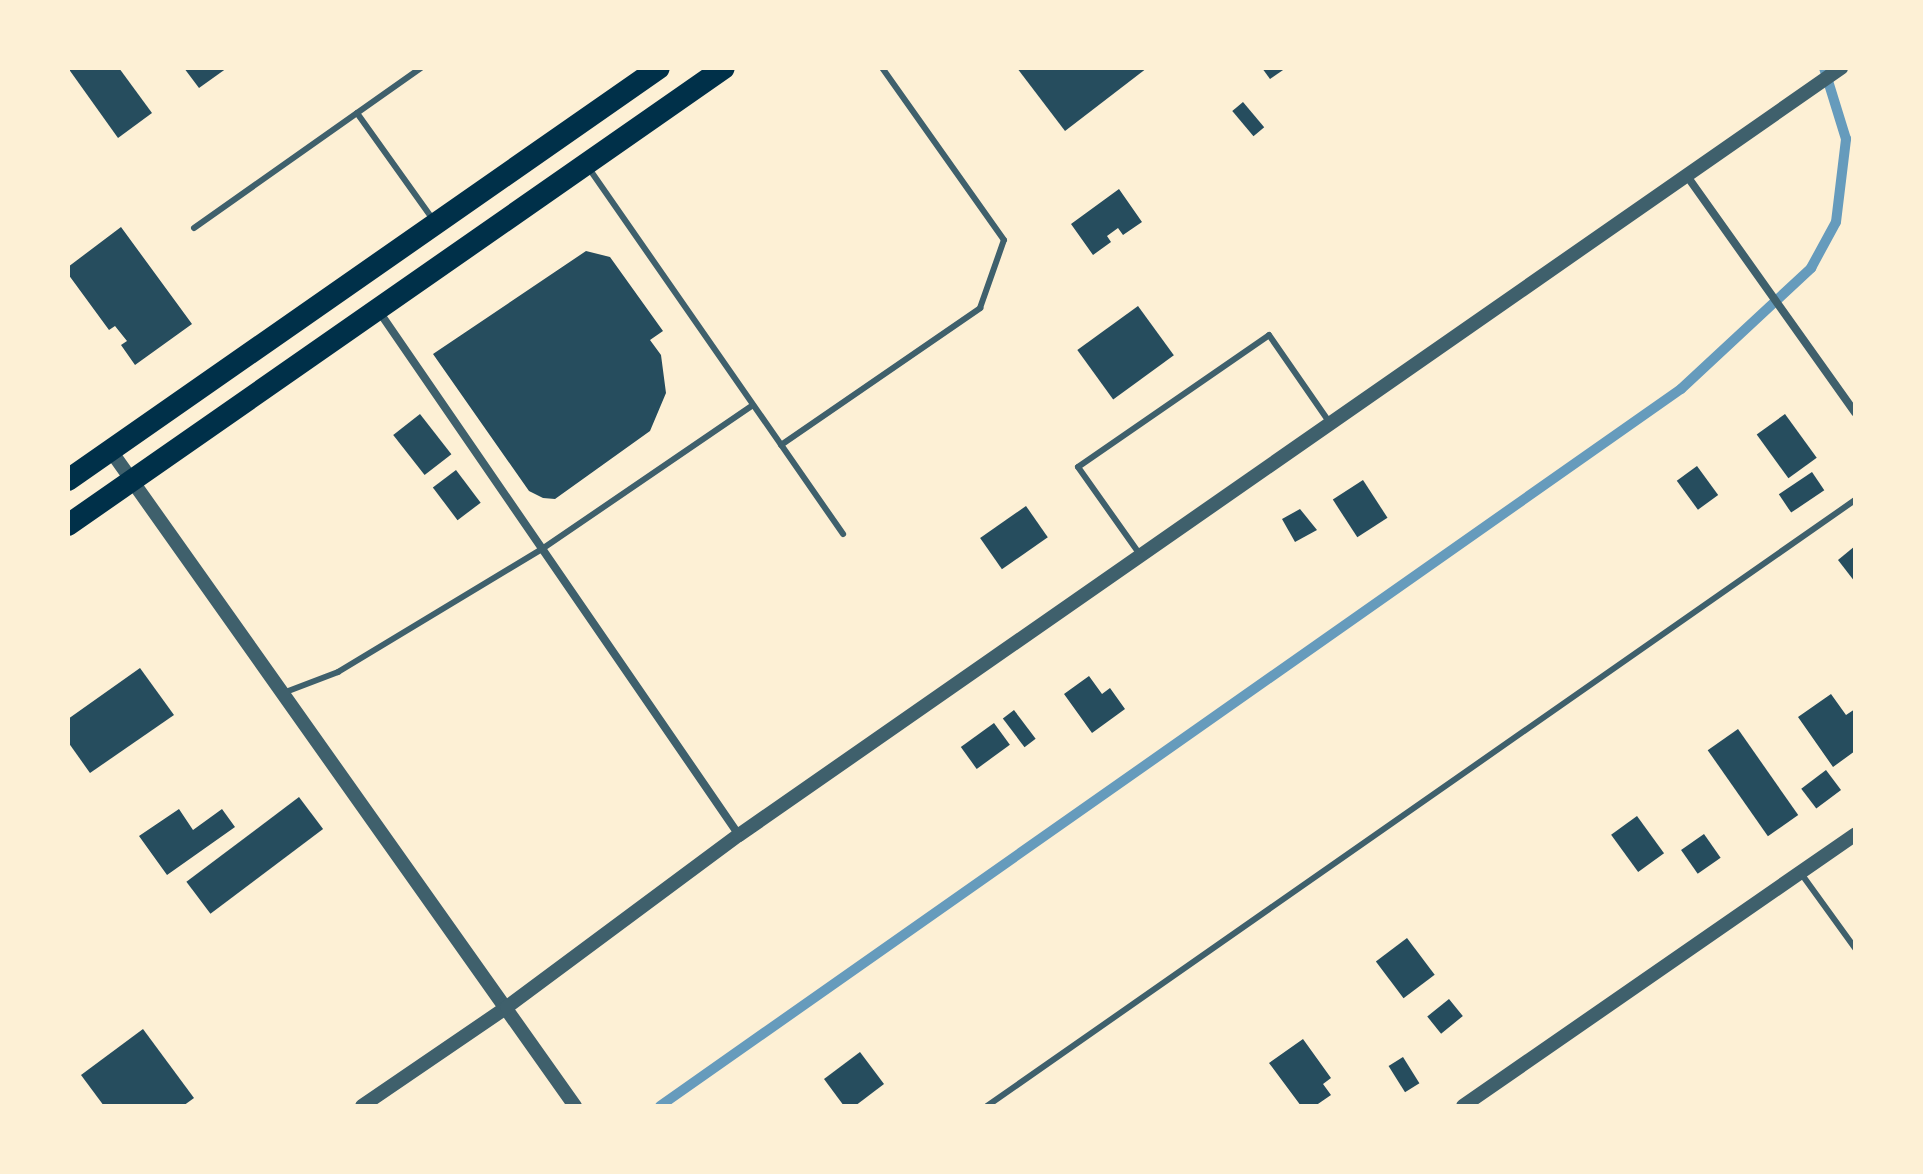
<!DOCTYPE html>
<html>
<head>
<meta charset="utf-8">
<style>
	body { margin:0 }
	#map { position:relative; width:1923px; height:1174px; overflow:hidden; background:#fdf0d5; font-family:Commissioner,sans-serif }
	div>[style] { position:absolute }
	.stream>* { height:10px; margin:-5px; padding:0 5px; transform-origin:5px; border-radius:5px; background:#669bbc }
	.building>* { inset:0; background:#264d5e; transform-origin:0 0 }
	.service>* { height:6px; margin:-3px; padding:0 3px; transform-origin:3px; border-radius:3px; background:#3f606c }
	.minor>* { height:8px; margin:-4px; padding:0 4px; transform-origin:4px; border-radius:4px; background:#3f606c }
	.tertiary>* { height:14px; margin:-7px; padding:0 7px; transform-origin:7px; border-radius:7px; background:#3f606c }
	.trunk>* { height:22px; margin:-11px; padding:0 11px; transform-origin:11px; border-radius:11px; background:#003049 }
	span { translate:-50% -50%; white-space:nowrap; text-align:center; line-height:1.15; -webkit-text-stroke:6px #fdf0d5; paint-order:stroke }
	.frame { position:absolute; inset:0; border:70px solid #fdf0d5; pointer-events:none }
</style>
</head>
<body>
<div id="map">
	<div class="stream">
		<div style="left:660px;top:1106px;width:1248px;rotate:-35.08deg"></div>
		<div style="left:1681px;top:389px;width:178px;rotate:-42.9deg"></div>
		<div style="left:1811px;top:268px;width:52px;rotate:-61.5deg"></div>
		<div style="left:1836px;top:222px;width:84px;rotate:-83.1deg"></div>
		<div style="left:1846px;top:139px;width:74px;rotate:-107.2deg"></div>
	</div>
	<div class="building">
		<div style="clip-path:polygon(68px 68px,119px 68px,152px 113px,118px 138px)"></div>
		<div style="clip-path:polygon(184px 68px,227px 68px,199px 88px)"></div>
		<div style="clip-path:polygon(1017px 68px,1147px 68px,1065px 131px)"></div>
		<div style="clip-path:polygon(1262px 68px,1286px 68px,1270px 79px)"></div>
		<div style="left:1243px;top:102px;width:33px;height:14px;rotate:50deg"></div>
		<div style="clip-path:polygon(1119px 189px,1142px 222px,1123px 235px,1118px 228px,1107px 236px,1111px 242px,1093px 255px,1071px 224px)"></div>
		<div style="clip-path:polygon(121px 227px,192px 324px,135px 365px,121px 345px,127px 341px,115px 326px,109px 330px,68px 274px,68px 267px)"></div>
		<div style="clip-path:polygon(586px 251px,610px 257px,663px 331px,650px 340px,661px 355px,666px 393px,650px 431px,555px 499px,543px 498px,529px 491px,433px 354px)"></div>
		<div style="left:1138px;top:306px;width:61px;height:75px;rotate:54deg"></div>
		<div style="left:420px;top:414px;width:51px;height:34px;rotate:52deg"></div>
		<div style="left:1785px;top:414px;width:54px;height:35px;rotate:54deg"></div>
		<div style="left:1697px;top:466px;width:36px;height:25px;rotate:54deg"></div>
		<div style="left:456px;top:470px;width:41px;height:29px;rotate:53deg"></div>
		<div style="left:1812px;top:472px;width:22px;height:40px;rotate:56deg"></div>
		<div style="left:1363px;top:480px;width:45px;height:36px;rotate:57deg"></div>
		<div style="left:1026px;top:506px;width:38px;height:56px;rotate:55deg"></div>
		<div style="clip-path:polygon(1300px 509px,1317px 530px,1295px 542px,1282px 519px)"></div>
		<div style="clip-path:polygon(1855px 546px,1855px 582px,1838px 560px)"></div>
		<div style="clip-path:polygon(140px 668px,174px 715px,90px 773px,68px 742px,68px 719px)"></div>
		<div style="clip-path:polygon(1089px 676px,1102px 694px,1110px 688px,1125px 709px,1092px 733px,1064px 694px)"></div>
		<div style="clip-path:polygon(1831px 694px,1846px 715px,1855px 709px,1855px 751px,1833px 767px,1798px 717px)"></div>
		<div style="left:1014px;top:710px;width:36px;height:14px;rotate:53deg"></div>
		<div style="left:994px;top:723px;width:27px;height:41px;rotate:54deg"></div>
		<div style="left:1738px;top:729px;width:105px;height:37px;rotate:55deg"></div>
		<div style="left:1826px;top:770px;width:25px;height:31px;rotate:53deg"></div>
		<div style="left:299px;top:797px;width:40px;height:141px;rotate:53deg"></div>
		<div style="clip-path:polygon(179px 809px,193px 830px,222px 809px,235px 827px,167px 875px,139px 836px)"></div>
		<div style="left:1637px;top:816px;width:46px;height:32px;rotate:54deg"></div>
		<div style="left:1704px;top:834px;width:29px;height:28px;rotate:55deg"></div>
		<div style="left:1407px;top:938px;width:46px;height:39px;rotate:53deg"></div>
		<div style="left:1449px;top:999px;width:22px;height:28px;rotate:51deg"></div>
		<div style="clip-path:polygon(143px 1029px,194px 1098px,183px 1106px,104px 1106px,81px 1075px)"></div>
		<div style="clip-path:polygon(1303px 1039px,1331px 1078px,1323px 1084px,1331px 1095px,1315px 1106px,1301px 1106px,1269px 1063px)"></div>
		<div style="clip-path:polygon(860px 1052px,884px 1084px,855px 1106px,844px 1106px,824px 1079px)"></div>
		<div style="left:1403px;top:1057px;width:31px;height:17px;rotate:58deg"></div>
	</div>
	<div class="service">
		<div style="left:357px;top:113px;width:133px;rotate:54.5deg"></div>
		<div style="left:588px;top:167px;width:447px;rotate:55.2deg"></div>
		<div style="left:194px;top:228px;width:278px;rotate:-35.2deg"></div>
		<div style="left:781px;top:445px;width:242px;rotate:-34.5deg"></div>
		<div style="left:980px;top:308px;width:72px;rotate:-70.6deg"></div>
		<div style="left:1004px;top:240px;width:211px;rotate:-125.3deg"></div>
		<div style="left:1141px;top:556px;width:109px;rotate:-125.3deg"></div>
		<div style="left:1078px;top:467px;width:232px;rotate:-34.6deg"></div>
		<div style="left:1269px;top:335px;width:107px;rotate:55.3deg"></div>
		<div style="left:283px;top:693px;width:59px;rotate:-20.9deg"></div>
		<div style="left:338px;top:672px;width:238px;rotate:-31.1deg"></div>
		<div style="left:542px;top:549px;width:255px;rotate:-34.3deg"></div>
		<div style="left:1800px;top:872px;width:94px;rotate:54.1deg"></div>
		<div style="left:987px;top:1106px;width:1059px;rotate:-34.92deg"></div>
	</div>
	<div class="minor">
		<div style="left:1687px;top:176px;width:290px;rotate:54.6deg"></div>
		<div style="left:378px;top:310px;width:637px;rotate:55.49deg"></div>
	</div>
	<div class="tertiary">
		<div style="left:111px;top:451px;width:803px;rotate:54.69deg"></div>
		<div style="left:362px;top:1106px;width:176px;rotate:-34.3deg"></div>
		<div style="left:507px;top:1007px;width:289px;rotate:-36.6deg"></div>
		<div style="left:739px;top:835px;width:1343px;rotate:-34.84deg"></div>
		<div style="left:1463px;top:1106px;width:477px;rotate:-34.7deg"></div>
	</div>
	<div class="trunk">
		<div style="left:68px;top:480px;width:720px;rotate:-34.88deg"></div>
		<div style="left:68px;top:525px;width:799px;rotate:-34.86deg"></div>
	</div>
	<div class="frame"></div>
</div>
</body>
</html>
